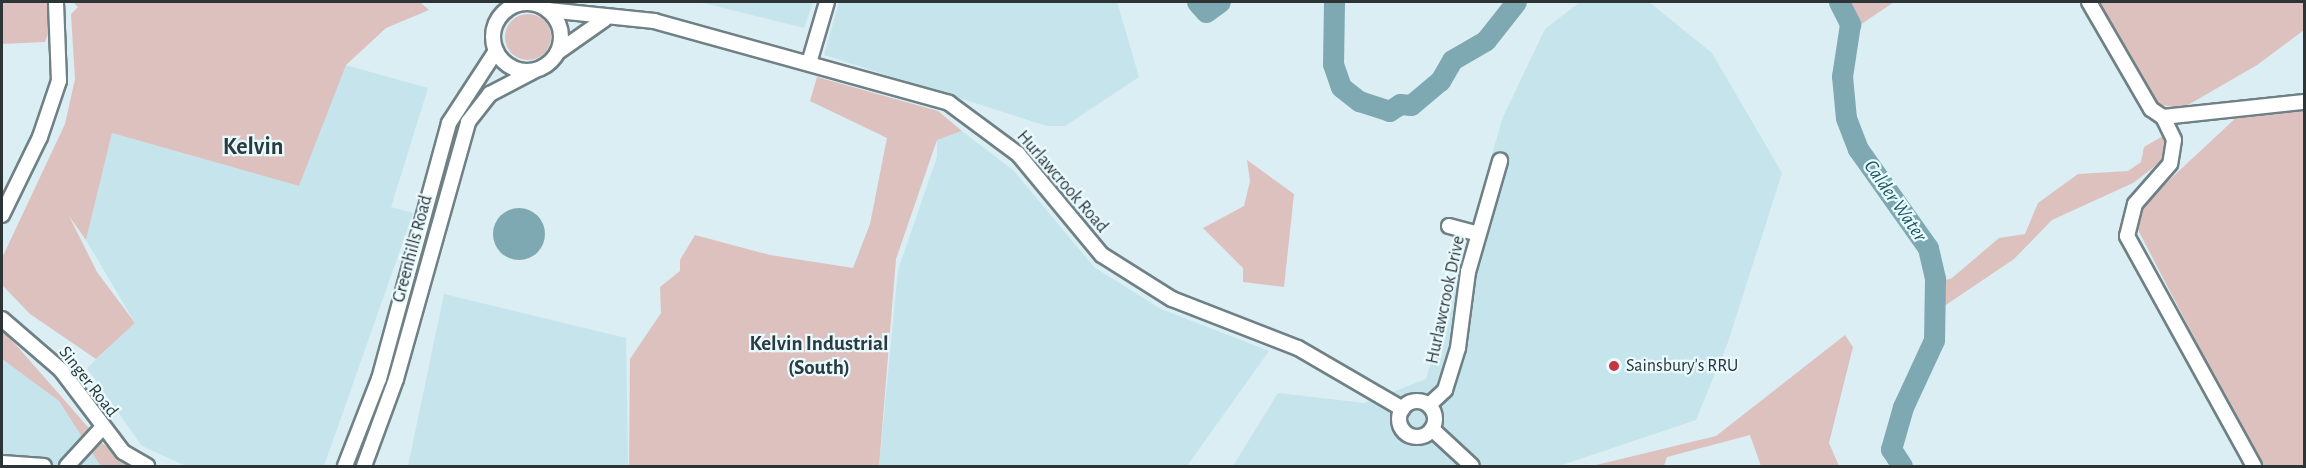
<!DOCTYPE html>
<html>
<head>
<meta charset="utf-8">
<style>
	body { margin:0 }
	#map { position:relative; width:2306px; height:468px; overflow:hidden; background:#daeef3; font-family:"Alegreya Sans",sans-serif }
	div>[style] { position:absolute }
	.built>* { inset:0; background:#c6e4eb }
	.green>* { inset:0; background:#ddc1bf }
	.round { border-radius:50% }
	.water>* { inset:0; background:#7ea9b3 }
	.river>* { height:21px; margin:-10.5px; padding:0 10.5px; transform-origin:10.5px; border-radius:10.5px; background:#7ea9b3 }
	.roads { filter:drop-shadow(2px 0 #6f8185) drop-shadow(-2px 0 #6f8185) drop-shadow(0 2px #6f8185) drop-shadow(0 -2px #6f8185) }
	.minor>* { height:14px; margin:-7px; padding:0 7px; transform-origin:7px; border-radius:7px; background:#fff }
	.minor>.ring { margin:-7px; padding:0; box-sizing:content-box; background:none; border:14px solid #fff; border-radius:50% }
	.dots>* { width:16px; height:16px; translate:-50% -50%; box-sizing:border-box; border:3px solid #eafbff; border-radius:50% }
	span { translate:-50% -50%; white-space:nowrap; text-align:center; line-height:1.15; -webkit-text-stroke:4.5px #eafbff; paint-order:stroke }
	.street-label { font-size:18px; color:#2d3436 }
	.poi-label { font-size:18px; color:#2d3436 }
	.left { translate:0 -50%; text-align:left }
	.water-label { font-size:20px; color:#1a5662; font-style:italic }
	.quarter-label { font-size:21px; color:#2b3b3f; font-weight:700 }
	.district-label { font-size:24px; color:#2b3b3f; font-weight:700 }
	.frame { position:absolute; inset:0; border:3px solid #2d3436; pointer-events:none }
</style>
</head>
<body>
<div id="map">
	<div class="built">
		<div style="clip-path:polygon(699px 2px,813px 2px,804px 28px)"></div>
		<div style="clip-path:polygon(839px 2px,1117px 2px,1139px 77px,1065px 126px,1047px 126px,824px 55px)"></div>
		<div style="clip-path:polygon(1580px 2px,1649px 2px,1712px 53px,1782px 173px,1728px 342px,1696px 420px,1559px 466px,1233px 466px,1278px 393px,1364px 403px,1426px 379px,1503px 117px,1545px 29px)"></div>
		<div style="clip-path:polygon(345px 65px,428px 88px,391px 207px,413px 213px,324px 466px,186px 466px,142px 446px,87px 368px,135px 323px,86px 240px,112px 133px,299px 186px)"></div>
		<div style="clip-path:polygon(962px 131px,1014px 171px,1094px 267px,1161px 309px,1269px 351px,1187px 466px,879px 466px,898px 270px,937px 157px,937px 140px)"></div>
		<div style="clip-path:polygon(444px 294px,626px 338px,628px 466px,408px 466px)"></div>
		<div style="clip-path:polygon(2px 359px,59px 401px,102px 466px,2px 466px)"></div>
	</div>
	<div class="green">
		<div style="clip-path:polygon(2px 2px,48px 2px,51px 26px,45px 42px,2px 44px)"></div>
		<div style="clip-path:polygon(73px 2px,420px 2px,429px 10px,386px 28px,346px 65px,299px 186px,112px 133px,86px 240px,69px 216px,97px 272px,135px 323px,96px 359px,30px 314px,2px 285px,2px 258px,65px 124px,75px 79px,71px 14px,78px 7px)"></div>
		<div style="clip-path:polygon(1844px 2px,1894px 2px,1860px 25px)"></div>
		<div style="clip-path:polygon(2099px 2px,2304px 2px,2304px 30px,2257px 65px,2181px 109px,2158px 104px)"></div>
		<div class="round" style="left:505px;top:14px;width:46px;height:46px"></div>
		<div style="clip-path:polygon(817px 77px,938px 111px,962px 131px,937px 140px,896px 259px,879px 466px,629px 466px,630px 359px,661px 313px,660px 287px,680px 271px,680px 260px,695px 235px,770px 255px,853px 268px,870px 224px,887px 138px,810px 101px)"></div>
		<div style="clip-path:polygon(2304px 98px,2304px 465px,2261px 466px,2136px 226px,2138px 209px,2239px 115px)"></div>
		<div style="clip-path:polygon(2163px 136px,2168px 141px,2165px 156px,2154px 167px,2133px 183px,2052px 220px,2014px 259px,1937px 311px,1935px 284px,1952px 278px,1999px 238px,2025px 234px,2038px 203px,2078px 174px,2128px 171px,2141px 162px,2144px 147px)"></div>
		<div style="clip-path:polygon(1247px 160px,1294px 194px,1284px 287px,1243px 282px,1243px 268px,1203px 228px,1244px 206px,1250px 181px)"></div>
		<div style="clip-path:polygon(2px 329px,102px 443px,131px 466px,100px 465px,59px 401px,2px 359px)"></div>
		<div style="clip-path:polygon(1845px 335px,1853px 347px,1829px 443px,1839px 466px,1761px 466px,1750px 435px,1667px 457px,1664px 466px,1592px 466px,1716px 436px)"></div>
	</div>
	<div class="water">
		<div class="round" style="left:493px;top:208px;width:52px;height:52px"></div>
	</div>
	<div class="river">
		<div style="left:1197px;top:2px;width:13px;rotate:48deg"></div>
		<div style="left:1206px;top:12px;width:17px;rotate:-36deg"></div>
		<div style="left:1334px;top:2px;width:62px;rotate:90.9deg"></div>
		<div style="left:1333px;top:64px;width:24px;rotate:71deg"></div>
		<div style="left:1341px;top:87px;width:23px;rotate:38deg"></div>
		<div style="left:1359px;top:101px;width:32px;rotate:18deg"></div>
		<div style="left:1389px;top:111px;width:13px;rotate:-32deg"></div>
		<div style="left:1400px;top:104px;width:11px;rotate:5deg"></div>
		<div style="left:1411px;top:105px;width:38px;rotate:-40deg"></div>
		<div style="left:1440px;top:81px;width:24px;rotate:-60deg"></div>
		<div style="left:1452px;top:60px;width:39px;rotate:-30deg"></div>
		<div style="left:1486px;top:40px;width:48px;rotate:-51.7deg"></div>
		<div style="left:1839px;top:2px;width:25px;rotate:63deg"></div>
		<div style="left:1850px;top:24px;width:53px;rotate:98.7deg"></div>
		<div style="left:1842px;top:76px;width:42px;rotate:84.6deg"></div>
		<div style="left:1846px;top:118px;width:33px;rotate:69deg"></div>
		<div style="left:1858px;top:149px;width:121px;rotate:54.7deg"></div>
		<div style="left:1928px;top:248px;width:32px;rotate:77deg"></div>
		<div style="left:1935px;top:279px;width:61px;rotate:90.9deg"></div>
		<div style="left:1934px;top:340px;width:74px;rotate:114.8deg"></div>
		<div style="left:1903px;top:407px;width:44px;rotate:105.9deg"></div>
		<div style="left:1891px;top:449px;width:20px;rotate:57deg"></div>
	</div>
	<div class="roads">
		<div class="minor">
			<div style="left:2089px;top:2px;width:124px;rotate:59.9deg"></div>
			<div style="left:2151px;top:109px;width:14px;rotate:34deg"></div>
			<div style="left:2163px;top:117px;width:142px;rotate:-6.1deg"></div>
			<div class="ring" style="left:493px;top:3px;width:54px;height:54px"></div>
			<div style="left:548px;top:10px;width:107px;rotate:5.9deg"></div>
			<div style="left:654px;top:21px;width:306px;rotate:15.5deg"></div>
			<div style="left:949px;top:103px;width:86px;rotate:36.5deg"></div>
			<div style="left:1018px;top:154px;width:131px;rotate:50.3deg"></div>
			<div style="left:1102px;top:255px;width:83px;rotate:32.2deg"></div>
			<div style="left:1172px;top:299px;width:135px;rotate:21.3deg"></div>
			<div style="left:1298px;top:348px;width:121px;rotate:30.2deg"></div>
			<div style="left:558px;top:52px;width:57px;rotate:-35.1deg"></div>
			<div style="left:809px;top:63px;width:64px;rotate:-73.6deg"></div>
			<div style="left:2163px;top:117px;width:25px;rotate:64deg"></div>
			<div style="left:2174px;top:140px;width:24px;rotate:99deg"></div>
			<div style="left:2170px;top:164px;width:53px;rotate:131.2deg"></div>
			<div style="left:2135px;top:204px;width:33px;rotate:104deg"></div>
			<div style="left:2127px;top:236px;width:263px;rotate:61.1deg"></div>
			<div style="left:2px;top:215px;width:87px;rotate:-64deg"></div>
			<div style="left:40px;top:137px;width:59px;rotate:-71.3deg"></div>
			<div style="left:59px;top:81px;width:79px;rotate:-92.2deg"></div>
			<div style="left:1449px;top:226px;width:30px;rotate:15deg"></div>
			<div style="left:2px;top:319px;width:78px;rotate:40.8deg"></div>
			<div style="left:61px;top:370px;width:103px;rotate:52.9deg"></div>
			<div style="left:123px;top:452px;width:28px;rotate:30deg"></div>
			<div class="ring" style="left:1399px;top:401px;width:22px;height:22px"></div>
			<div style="left:1429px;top:405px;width:22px;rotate:-43deg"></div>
			<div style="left:1445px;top:390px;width:44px;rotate:-72.8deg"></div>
			<div style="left:1458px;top:348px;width:77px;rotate:-82.5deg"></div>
			<div style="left:1468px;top:272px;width:116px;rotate:-73.9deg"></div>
			<div style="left:1432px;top:429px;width:54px;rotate:42.8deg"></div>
			<div style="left:2px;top:463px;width:42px;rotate:4.1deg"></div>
			<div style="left:67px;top:466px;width:52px;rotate:-47.4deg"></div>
			<div style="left:345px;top:466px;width:93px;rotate:-68.7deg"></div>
			<div style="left:379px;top:379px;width:265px;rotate:-74.7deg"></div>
			<div style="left:449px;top:123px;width:86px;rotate:-56.9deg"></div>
			<div style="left:364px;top:466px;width:93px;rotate:-69.8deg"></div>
			<div style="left:396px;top:379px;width:267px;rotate:-74.3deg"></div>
			<div style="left:468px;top:122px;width:36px;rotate:-52deg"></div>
			<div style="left:490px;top:94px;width:50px;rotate:-27.6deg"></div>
		</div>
	</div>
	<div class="dots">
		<div style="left:1614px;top:366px;background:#c63640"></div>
	</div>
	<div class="street-label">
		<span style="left:1062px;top:182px;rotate:49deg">Hurlawcrook Road</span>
		<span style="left:413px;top:249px;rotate:-75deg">Greenhills Road</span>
		<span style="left:1446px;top:300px;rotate:-78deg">Hurlawcrook Drive</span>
		<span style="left:88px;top:382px;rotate:52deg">Singer Road</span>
	</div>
	<div class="poi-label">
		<span class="left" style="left:1626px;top:366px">Sainsbury's RRU</span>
	</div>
	<div class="water-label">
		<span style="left:1895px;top:201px;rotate:55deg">Calder Water</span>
	</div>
	<div class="quarter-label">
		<span style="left:819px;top:356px">Kelvin Industrial<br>(South)</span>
	</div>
	<div class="district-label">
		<span style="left:253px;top:148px">Kelvin</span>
	</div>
	<div class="frame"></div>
</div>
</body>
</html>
